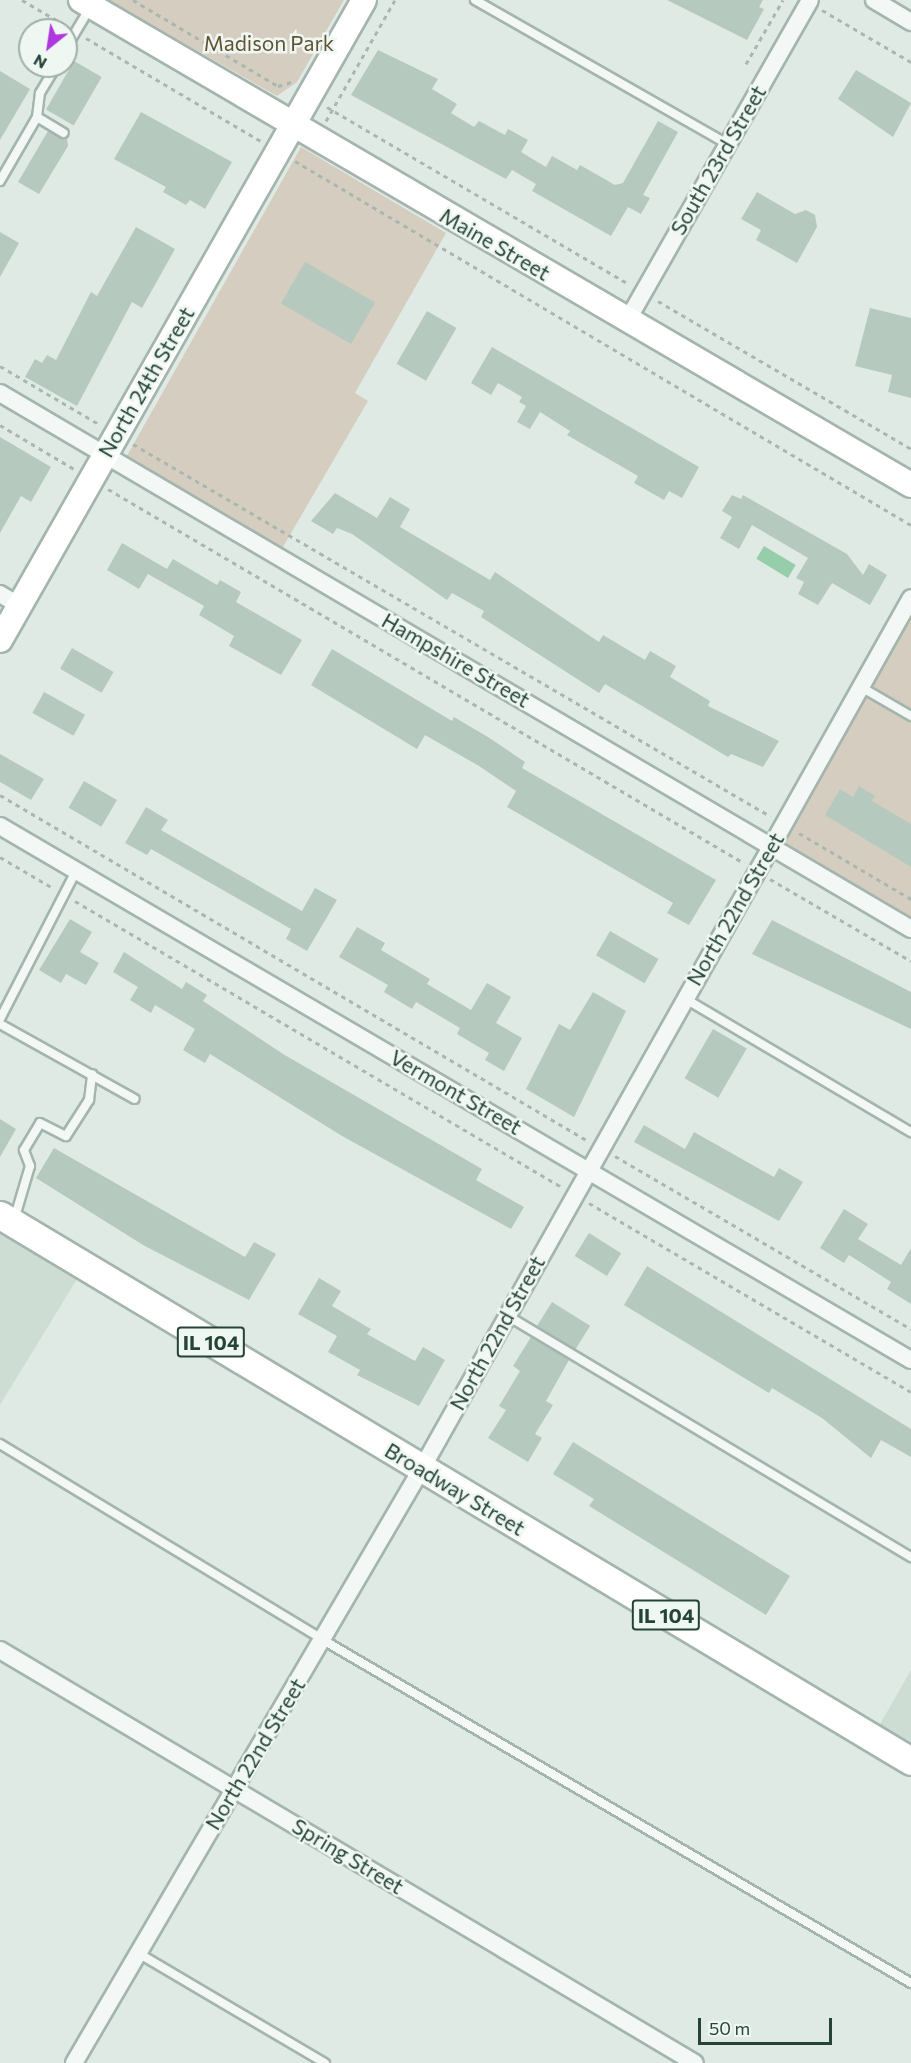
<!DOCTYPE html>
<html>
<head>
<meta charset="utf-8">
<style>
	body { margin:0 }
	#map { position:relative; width:911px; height:2063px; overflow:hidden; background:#e0eae5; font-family:Commissioner,sans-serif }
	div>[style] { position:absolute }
	.built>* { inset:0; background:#cdddd4 }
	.green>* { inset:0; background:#d5cdc0 }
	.water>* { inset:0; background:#96ceac; transform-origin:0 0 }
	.building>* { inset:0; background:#b6c9bf; transform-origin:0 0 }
	.path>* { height:3px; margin-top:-1.5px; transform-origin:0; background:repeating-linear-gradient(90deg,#a9b7b1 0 4.5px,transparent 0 9px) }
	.roads { filter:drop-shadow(2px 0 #a4b5ad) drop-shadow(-2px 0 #a4b5ad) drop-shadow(0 2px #a4b5ad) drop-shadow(0 -2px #a4b5ad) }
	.lane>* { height:8px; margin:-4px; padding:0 4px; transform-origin:4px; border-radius:4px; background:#f3f8f6 }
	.street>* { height:16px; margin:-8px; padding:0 8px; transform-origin:8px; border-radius:8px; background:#f3f8f6 }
	.secondary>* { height:24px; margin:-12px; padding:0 12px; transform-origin:12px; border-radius:12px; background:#fff }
	.primary>* { height:27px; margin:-13.5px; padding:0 13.5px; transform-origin:13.5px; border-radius:13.5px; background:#fff }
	span { translate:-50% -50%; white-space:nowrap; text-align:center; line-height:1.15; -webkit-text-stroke:5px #eff7f3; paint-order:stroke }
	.shield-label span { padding:2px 4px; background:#eff7f3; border:2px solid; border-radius:4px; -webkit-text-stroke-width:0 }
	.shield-label { font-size:20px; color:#264435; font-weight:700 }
	.park-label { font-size:21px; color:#615232 }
	.street-label { font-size:21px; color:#264435 }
	.north { position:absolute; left:18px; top:18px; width:60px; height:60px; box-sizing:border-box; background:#eff7f3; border:2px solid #9fafa7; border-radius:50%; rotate:210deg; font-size:16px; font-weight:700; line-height:24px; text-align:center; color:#264435 }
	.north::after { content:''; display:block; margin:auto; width:21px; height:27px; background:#af37dd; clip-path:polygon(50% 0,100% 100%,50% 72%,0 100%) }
	.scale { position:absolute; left:698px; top:2018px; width:134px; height:27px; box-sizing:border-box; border:3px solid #264435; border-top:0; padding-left:8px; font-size:18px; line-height:21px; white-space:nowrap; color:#264435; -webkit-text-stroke:4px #eff7f3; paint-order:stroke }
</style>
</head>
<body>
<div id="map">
	<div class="built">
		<div style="clip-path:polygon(0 1210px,85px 1266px,0 1405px)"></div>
		<div style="clip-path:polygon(911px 1670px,911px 1761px,872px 1738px)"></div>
	</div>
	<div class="green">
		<div style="clip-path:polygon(108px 0,344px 0,297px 82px,277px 96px)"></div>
		<div style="clip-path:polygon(301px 147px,446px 233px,355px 393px,368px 401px,280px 552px,124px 461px)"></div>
		<div style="clip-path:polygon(911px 616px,911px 919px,783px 843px)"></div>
	</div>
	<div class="water">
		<div style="left:764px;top:546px;width:37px;height:15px;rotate:31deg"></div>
	</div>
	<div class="building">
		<div style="clip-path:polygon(667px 0,763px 0,759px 7px,764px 9px,747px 40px)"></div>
		<div style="clip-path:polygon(378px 50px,438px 79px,432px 89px,457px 104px,451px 113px,474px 127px,479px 121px,505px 135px,508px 129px,528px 140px,521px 152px,546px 167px,552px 156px,577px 170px,580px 165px,615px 185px,623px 183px,658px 121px,678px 132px,643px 195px,650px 198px,641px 214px,628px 207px,611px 236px,532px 191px,536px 184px,512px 170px,506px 179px,351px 95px)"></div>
		<div style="left:74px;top:61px;width:32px;height:56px;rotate:30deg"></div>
		<div style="clip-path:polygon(856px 70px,911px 103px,893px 137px,838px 99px)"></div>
		<div style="clip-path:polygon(0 71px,30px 89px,0 140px)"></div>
		<div style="clip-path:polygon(141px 112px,232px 162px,205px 209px,190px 200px,186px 205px,163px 192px,166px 187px,114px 159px)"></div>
		<div style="clip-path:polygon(48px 131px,67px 139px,68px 146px,39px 194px,18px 182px)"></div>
		<div style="clip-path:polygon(757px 192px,795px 214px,806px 210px,815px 215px,817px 227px,797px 263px,756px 240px,761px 230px,741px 219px)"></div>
		<div style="clip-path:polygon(136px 227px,175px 249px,142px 308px,132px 302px,77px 406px,25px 377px,35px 359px,42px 363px,47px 355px,56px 360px,91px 292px,97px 296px)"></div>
		<div style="clip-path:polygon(0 232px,19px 243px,0 277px)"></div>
		<div style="left:305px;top:262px;width:81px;height:48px;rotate:30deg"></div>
		<div style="clip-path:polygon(870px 308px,911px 318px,911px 398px,888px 392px,892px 375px,855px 366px)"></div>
		<div style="left:427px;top:311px;width:34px;height:61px;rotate:30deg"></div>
		<div style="clip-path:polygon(492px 347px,699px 467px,682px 498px,669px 491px,664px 500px,634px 483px,638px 476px,567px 435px,570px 431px,540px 412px,530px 429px,517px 422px,526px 406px,519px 402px,522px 397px,498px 383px,491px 395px,471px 383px)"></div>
		<div style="clip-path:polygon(0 437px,51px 467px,31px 502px,21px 496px,0 533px)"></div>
		<div style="clip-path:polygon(335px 493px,377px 518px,390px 497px,410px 509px,400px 527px,490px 580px,495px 572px,599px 642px,603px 635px,645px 660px,650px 651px,676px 666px,670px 677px,710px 701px,708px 706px,779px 741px,763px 767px,731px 754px,728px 757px,605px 684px,599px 693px,481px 617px,484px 611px,452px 593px,447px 600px,352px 534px,337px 528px,333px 534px,311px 521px)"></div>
		<div style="clip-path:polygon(732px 495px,741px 499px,743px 495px,847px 554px,863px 575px,869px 564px,887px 575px,870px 605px,832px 583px,818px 605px,798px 594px,804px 582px,796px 578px,808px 558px,752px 525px,739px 549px,720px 538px,732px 517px,722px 511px)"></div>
		<div style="clip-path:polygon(122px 543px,167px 569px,173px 559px,217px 585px,220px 580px,241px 592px,236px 602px,302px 640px,281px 675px,229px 646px,234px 636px,199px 615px,204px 606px,148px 574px,139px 589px,107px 570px)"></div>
		<div style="left:72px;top:648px;width:48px;height:24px;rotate:30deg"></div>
		<div style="clip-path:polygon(332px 649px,452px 721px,454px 717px,488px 737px,525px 762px,522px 768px,716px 880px,689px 925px,667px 913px,673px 903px,507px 807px,516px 791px,479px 766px,425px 735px,417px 749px,311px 685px)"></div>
		<div style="left:44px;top:692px;width:47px;height:24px;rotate:29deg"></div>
		<div style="clip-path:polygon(0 754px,44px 779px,31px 800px,0 782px)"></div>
		<div style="left:84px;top:781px;width:38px;height:31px;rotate:30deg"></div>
		<div style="clip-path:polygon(859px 786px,875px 796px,872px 801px,911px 824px,911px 867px,825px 815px,840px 789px,853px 797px)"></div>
		<div style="clip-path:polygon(146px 807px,168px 820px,161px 830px,302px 911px,315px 888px,337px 900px,307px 951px,286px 939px,291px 929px,151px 849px,147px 855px,125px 843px)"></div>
		<div style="clip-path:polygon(70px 919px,92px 932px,80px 952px,99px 963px,86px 985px,66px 974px,61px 983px,39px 970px)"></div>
		<div style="clip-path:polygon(772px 920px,911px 992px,911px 1029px,752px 954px)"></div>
		<div style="clip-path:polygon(357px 927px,385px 943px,381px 950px,430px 979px,427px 984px,471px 1010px,487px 983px,511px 997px,496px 1023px,522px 1038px,504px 1071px,485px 1060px,489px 1053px,457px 1034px,460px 1028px,416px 1002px,412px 1009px,384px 992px,388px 985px,339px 957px)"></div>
		<div style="left:610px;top:931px;width:56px;height:28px;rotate:30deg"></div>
		<div style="clip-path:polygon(124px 952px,182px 989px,186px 982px,207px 995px,203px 1001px,283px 1054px,482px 1169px,476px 1180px,524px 1207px,511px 1229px,342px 1136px,210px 1054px,205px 1063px,183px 1050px,195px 1029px,155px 1005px,151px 1013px,130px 1000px,138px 987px,113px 972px)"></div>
		<div style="clip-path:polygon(593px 992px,626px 1011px,574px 1117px,526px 1089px,559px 1024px,570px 1030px)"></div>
		<div style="left:713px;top:1029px;width:39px;height:57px;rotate:30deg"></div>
		<div style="clip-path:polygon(0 1119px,16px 1129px,0 1157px)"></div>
		<div style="clip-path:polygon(644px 1125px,685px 1149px,694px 1132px,774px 1177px,779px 1168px,803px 1182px,779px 1221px,634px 1142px)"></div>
		<div style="clip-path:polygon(54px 1148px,245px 1257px,254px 1242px,276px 1254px,249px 1300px,143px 1245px,36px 1178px)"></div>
		<div style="clip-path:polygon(844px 1209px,868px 1224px,858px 1239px,901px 1265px,911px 1248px,911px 1304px,887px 1289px,891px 1282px,849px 1255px,844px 1263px,820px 1248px)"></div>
		<div style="left:589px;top:1233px;width:38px;height:27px;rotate:32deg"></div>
		<div style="clip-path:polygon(647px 1266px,911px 1429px,911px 1457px,881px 1440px,871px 1458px,822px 1418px,772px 1388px,769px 1393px,624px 1305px)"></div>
		<div style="clip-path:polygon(319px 1278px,341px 1291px,332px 1306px,371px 1329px,367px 1334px,415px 1361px,423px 1347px,445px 1360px,419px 1406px,357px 1375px,360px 1370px,328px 1352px,337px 1336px,298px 1314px)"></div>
		<div style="left:552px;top:1302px;width:45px;height:28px;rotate:32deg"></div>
		<div style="clip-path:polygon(531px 1337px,569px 1360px,546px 1401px,553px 1405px,535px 1434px,542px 1438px,528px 1462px,488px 1438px,506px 1410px,499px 1406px,520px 1371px,513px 1366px)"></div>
		<div style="clip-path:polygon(573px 1442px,790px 1576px,766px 1615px,589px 1506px,594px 1499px,553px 1474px)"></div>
	</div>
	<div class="path">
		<div style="left:22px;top:0;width:50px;rotate:30.2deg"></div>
		<div style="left:133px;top:0;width:169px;rotate:30.7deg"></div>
		<div style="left:278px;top:86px;width:15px;rotate:-16deg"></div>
		<div style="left:822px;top:10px;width:103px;rotate:30.3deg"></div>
		<div style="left:86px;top:38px;width:203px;rotate:30.5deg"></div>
		<div style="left:746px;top:64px;width:74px;rotate:-60deg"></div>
		<div style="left:327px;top:107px;width:350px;rotate:30.4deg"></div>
		<div style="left:326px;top:121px;width:139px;rotate:-60.3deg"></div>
		<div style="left:295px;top:161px;width:716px;rotate:30.58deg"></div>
		<div style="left:658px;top:301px;width:293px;rotate:30.3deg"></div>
		<div style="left:0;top:366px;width:115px;rotate:30.4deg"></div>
		<div style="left:0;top:425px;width:86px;rotate:30.7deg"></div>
		<div style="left:133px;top:444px;width:738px;rotate:30.28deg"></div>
		<div style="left:108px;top:489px;width:738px;rotate:30.46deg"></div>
		<div style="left:0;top:795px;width:682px;rotate:30.47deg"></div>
		<div style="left:799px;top:833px;width:130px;rotate:30.5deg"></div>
		<div style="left:0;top:857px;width:61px;rotate:30.3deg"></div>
		<div style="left:770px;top:879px;width:163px;rotate:30.2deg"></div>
		<div style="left:75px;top:901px;width:563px;rotate:30.44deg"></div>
		<div style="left:615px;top:1156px;width:343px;rotate:30.3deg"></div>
		<div style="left:589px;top:1203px;width:373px;rotate:30.4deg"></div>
	</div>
	<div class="roads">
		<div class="lane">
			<div style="left:475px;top:0;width:290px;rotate:29.7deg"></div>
			<div style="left:66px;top:48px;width:49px;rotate:-59.2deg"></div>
			<div style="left:37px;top:117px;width:31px;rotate:31deg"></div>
			<div style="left:0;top:181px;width:74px;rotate:-60deg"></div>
			<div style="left:37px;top:117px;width:24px;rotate:-83deg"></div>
			<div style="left:40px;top:93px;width:31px;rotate:-59deg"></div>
			<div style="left:861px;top:687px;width:58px;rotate:30.1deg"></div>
			<div style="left:684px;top:998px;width:264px;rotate:30.6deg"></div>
			<div style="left:0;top:1019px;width:166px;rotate:-62.8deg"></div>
			<div style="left:0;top:1024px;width:154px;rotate:29.1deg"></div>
			<div style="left:14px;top:1220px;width:56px;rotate:-73.5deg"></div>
			<div style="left:30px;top:1166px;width:17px;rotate:-111deg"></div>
			<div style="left:24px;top:1150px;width:31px;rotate:-59deg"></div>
			<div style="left:40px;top:1123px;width:29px;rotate:27deg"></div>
			<div style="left:66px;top:1136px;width:43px;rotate:-57.4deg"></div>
			<div style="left:89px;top:1100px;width:26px;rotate:-83deg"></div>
			<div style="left:508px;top:1316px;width:470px;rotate:30.9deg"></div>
			<div style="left:0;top:1444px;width:378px;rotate:31.2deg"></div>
			<div style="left:323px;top:1640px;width:681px;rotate:30.26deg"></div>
			<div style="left:138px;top:1953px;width:217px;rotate:30.5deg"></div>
		</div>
		<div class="street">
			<div style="left:874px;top:0;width:43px;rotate:30.7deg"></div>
			<div style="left:627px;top:321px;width:369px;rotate:-60.3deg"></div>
			<div style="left:0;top:393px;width:1057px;rotate:30.47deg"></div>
			<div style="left:0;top:594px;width:23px;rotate:31deg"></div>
			<div style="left:0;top:826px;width:1056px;rotate:30.38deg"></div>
			<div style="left:0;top:1650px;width:808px;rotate:30.72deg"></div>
			<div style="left:74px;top:2063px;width:687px;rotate:-59.67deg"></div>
			<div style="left:421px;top:1470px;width:1000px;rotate:-60.67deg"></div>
		</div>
		<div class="secondary">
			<div style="left:81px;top:0;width:961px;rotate:30.3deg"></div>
			<div style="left:0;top:640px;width:736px;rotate:-60.37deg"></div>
		</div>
		<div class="primary">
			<div style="left:0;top:1215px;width:1062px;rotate:30.94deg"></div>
		</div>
	</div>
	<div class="shield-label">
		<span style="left:211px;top:1342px">IL 104</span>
		<span style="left:666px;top:1615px">IL 104</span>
	</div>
	<div class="park-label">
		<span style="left:269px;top:43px">Madison Park</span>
	</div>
	<div class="street-label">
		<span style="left:718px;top:160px;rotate:-60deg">South 23rd Street</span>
		<span style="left:495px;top:244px;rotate:30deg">Maine Street</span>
		<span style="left:146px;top:382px;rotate:-60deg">North 24th Street</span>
		<span style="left:456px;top:660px;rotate:30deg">Hampshire Street</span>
		<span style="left:735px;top:909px;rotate:-60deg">North 22nd Street</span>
		<span style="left:456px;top:1092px;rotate:30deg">Vermont Street</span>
		<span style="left:497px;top:1333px;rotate:-61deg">North 22nd Street</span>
		<span style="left:455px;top:1489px;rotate:31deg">Broadway Street</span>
		<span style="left:255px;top:1754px;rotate:-59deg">North 22nd Street</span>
		<span style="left:348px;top:1856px;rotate:31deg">Spring Street</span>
	</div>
	<div class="north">N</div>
	<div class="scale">50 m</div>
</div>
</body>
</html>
